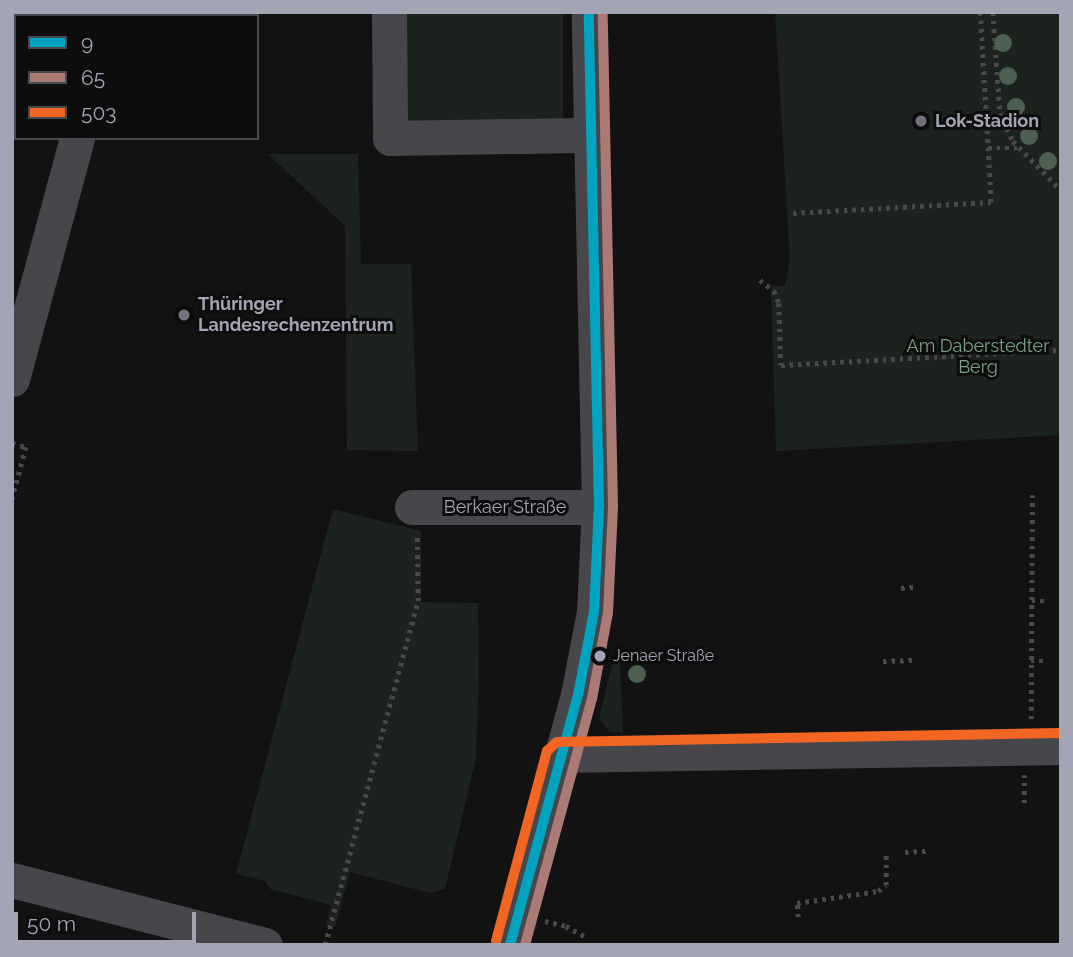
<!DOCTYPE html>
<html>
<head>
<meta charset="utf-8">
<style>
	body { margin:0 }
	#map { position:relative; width:1073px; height:957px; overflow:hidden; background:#121213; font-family:Raleway,sans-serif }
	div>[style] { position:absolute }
	.green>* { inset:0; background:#1c231e; transform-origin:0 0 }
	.path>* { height:4.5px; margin-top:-2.25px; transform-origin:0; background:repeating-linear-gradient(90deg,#48484d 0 3.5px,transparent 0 8.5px) }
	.minor>* { height:35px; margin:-17.5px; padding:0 17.5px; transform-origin:17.5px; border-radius:17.5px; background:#47474b }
	.bus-1>* { height:10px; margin:-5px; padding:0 5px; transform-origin:5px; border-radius:5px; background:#00a4c0 }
	.bus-2>* { height:10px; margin:-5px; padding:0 5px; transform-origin:5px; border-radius:5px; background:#ab7a75 }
	.bus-3>* { height:10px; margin:-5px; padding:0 5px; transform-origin:5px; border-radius:5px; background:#f26522 }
	.trees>* { width:18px; height:18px; margin:-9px; border-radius:50%; background:#4b6050 }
	.dots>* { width:19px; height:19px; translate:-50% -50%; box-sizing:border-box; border:4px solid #0d0d0e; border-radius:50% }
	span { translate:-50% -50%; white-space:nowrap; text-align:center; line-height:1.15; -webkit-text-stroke:6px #0d0d0e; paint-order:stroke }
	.bus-label { font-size:16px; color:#a3a5b4 }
	.left { translate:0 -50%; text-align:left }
	.poi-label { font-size:18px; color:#a3a5b4; font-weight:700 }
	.park-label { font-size:18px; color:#79a082 }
	.street-label { font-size:18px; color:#a3a5b4 }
	.frame { position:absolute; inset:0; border:14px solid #a3a5b4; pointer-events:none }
	.legend { position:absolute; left:14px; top:14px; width:245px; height:126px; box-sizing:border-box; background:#0d0d0e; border:2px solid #494a50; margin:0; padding:9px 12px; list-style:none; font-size:21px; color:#a3a5b4 }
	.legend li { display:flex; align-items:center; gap:14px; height:35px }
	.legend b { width:35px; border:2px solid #494a50 }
	.scale { position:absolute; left:14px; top:912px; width:182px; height:32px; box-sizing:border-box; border:4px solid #a3a5b4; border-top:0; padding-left:9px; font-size:21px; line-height:24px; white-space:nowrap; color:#a3a5b4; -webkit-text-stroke:5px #0d0d0e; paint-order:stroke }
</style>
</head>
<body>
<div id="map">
	<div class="green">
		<div style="clip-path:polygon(12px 12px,79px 12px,78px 16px,16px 16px,16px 138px,12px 137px)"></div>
		<div style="left:402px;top:12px;width:161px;height:118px"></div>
		<div style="clip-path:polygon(775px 12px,1061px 12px,1061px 435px,776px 451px,771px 286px,785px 286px,790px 259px)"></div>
		<div style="clip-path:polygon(268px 154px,358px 154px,361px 264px,411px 264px,418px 451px,347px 450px,345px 226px)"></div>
		<div style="clip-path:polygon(333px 509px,421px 531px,421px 602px,478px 603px,479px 675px,476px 758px,445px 889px,430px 893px,350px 872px,335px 927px,326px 925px,331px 905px,270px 889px,265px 881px,236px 874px)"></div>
		<div style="clip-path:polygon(620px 662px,623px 733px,610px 732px,599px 719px,612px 664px)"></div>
	</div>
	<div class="path">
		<div style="left:993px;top:12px;width:101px;rotate:86deg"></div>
		<div style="left:1000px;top:113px;width:31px;rotate:65deg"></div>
		<div style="left:1013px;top:141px;width:69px;rotate:45.6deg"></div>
		<div style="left:25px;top:16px;width:4px;rotate:-76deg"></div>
		<div style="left:226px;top:16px;width:4px;rotate:-90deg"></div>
		<div style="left:12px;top:49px;width:10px;rotate:-66deg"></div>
		<div style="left:988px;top:148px;width:30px"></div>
		<div style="left:793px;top:213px;width:198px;rotate:-3.2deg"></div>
		<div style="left:991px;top:202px;width:190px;rotate:-93.3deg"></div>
		<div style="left:760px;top:280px;width:18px;rotate:38deg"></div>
		<div style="left:774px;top:291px;width:13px;rotate:67deg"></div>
		<div style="left:779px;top:303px;width:62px;rotate:88.2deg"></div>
		<div style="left:781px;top:365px;width:280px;rotate:-3.1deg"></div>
		<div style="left:12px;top:443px;width:15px;rotate:16deg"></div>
		<div style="left:26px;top:447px;width:55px;rotate:104.8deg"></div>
		<div style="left:901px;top:588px;width:13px;rotate:-4deg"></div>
		<div style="left:1032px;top:601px;width:15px"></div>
		<div style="left:883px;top:661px;width:33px;rotate:-2deg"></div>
		<div style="left:1031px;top:661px;width:15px"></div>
		<div style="left:1031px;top:719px;width:224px;rotate:-89.7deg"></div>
		<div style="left:1024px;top:803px;width:28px;rotate:-90deg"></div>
		<div style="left:905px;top:852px;width:22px;rotate:-3deg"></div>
		<div style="left:798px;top:917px;width:14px;rotate:-94deg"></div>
		<div style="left:797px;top:903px;width:82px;rotate:-8.4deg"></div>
		<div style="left:878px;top:891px;width:10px;rotate:-37deg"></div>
		<div style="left:886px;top:885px;width:32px;rotate:-90deg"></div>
		<div style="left:545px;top:921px;width:22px;rotate:13deg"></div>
		<div style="left:566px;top:926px;width:23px;rotate:29deg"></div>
		<div style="left:325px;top:945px;width:356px;rotate:-74.9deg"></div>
		<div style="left:418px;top:601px;width:65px;rotate:-90.9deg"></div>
	</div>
	<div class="minor">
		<div style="left:389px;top:12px;width:126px;rotate:89.5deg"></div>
		<div style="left:390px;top:138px;width:202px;rotate:-0.9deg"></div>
		<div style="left:109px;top:16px;width:4px;rotate:-76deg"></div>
		<div style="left:12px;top:379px;width:250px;rotate:-74.9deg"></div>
		<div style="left:412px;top:507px;width:187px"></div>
		<div style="left:561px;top:755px;width:500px;rotate:-0.92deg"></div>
		<div style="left:12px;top:880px;width:261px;rotate:14.4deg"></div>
		<div style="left:510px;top:945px;width:259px;rotate:-74.8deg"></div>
		<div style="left:578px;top:695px;width:85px;rotate:-79.1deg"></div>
		<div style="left:594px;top:612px;width:105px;rotate:-87.3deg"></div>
		<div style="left:599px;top:507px;width:495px;rotate:-91.2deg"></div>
	</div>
	<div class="bus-1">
		<div style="left:510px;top:945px;width:259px;rotate:-74.8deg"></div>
		<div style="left:578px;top:695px;width:85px;rotate:-79.1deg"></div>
		<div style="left:594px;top:612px;width:105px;rotate:-87.3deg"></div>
		<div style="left:599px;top:507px;width:495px;rotate:-91.2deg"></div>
	</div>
	<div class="bus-2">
		<div style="left:525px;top:945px;width:255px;rotate:-74.8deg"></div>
		<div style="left:592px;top:699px;width:87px;rotate:-79.5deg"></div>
		<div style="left:608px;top:613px;width:106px;rotate:-87.3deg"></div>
		<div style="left:613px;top:507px;width:495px;rotate:-91.2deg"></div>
	</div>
	<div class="bus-3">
		<div style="left:496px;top:941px;width:197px;rotate:-75deg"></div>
		<div style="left:547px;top:751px;width:13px;rotate:-42deg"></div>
		<div style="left:557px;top:742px;width:504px;rotate:-1.02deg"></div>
	</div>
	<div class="trees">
		<div style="left:1003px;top:43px"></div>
		<div style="left:1008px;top:76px"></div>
		<div style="left:1016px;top:107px"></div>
		<div style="left:1029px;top:136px"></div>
		<div style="left:1048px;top:161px"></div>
		<div style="left:637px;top:674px"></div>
	</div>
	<div class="dots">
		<div style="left:921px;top:121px;background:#70727c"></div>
		<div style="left:184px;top:315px;background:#70727c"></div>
		<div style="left:600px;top:656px;background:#a3a5b4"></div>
	</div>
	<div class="bus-label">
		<span class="left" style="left:613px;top:656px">Jenaer Straße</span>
	</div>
	<div class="poi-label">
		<span class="left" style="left:935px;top:121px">Lok-Stadion</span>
		<span class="left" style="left:198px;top:315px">Thüringer<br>Landesrechenzentrum</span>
	</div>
	<div class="park-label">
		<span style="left:978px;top:357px">Am Daberstedter<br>Berg</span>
	</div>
	<div class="street-label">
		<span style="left:505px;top:507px">Berkaer Straße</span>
	</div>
	<div class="frame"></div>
	<ul class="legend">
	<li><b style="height:9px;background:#00a4c0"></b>9</li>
	<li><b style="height:9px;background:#ab7a75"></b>65</li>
	<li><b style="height:9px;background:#f26522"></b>503</li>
	</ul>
	<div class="scale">50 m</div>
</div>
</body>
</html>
